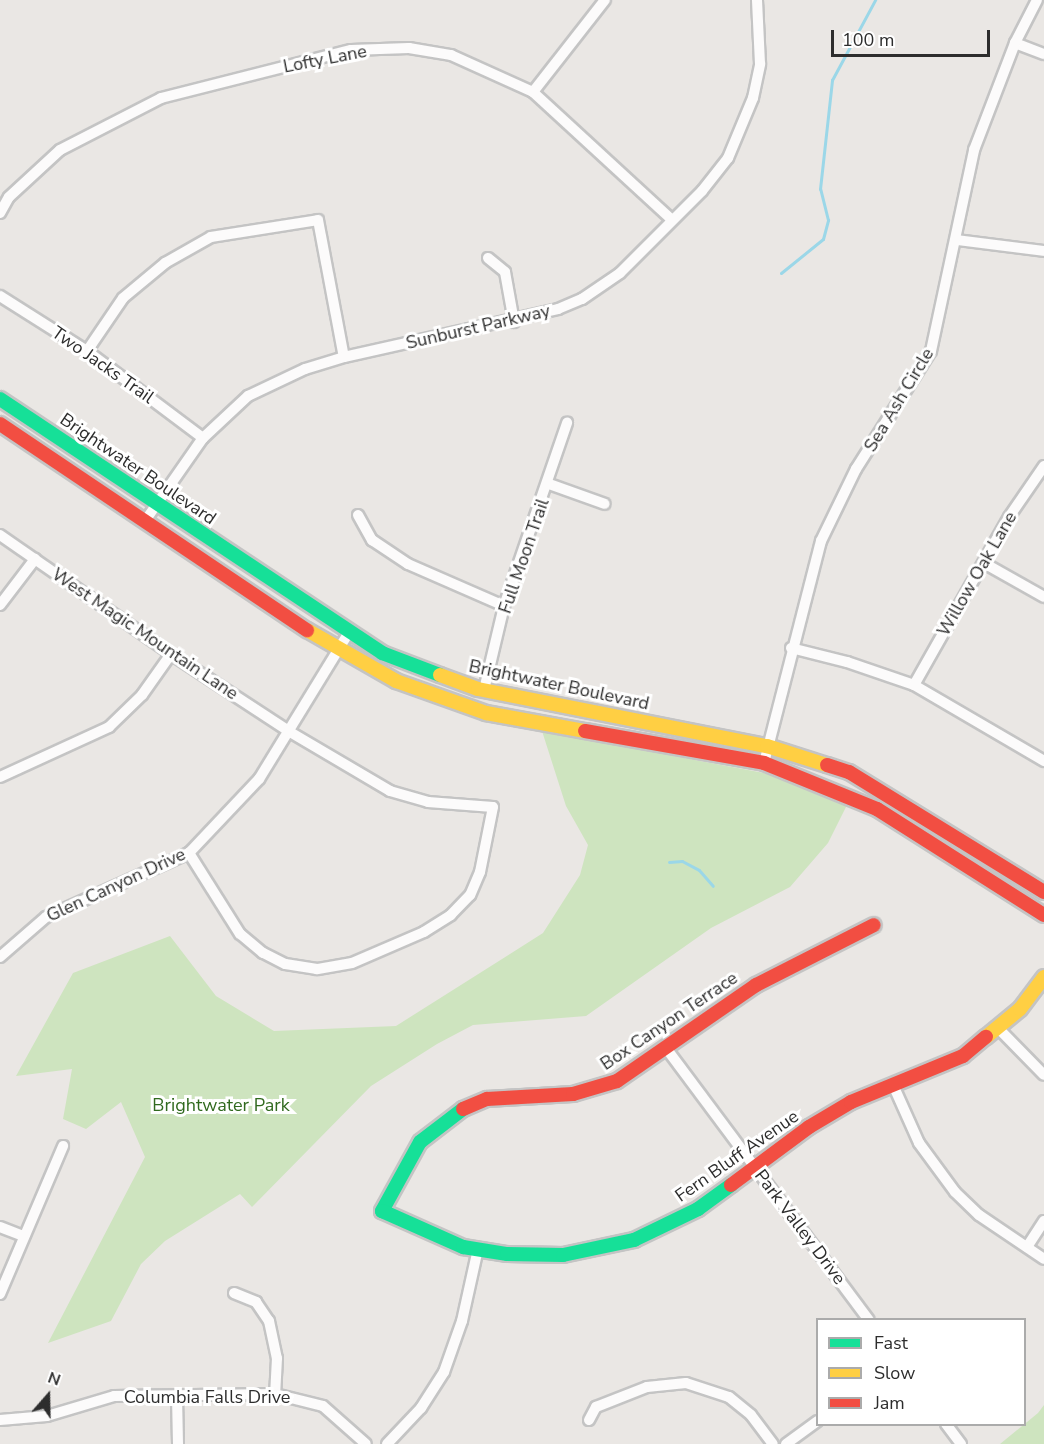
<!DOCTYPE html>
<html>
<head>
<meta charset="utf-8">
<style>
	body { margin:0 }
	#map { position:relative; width:1044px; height:1444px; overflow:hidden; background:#eae7e4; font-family:"Nunito Sans",sans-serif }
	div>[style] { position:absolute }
	.green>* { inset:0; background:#cee4bf }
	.stream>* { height:3px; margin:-1.5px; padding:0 1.5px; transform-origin:1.5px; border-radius:1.5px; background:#9bd7e8 }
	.roads { filter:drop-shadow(2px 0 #c4c4c4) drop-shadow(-2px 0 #c4c4c4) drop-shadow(0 2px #c4c4c4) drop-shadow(0 -2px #c4c4c4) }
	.street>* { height:10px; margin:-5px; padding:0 5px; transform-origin:5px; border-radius:5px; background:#fcfbfb }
	.fast>* { height:14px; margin:-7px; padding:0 7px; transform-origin:7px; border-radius:7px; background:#16e098 }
	.slow>* { height:14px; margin:-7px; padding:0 7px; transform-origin:7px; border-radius:7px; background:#ffcf43 }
	.jam>* { height:14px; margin:-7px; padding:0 7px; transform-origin:7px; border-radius:7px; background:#f24e42 }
	span { translate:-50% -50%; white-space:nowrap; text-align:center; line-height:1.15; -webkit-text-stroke:6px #fff; paint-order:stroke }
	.street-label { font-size:18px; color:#2d2d2d }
	.park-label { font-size:18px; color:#30691e }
	.legend { position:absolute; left:816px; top:1318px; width:210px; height:108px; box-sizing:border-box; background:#fff; border:2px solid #ababab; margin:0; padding:8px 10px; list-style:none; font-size:18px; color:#2d2d2d }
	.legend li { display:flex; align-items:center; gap:12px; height:30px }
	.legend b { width:30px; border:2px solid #ababab }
	.north { position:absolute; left:18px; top:1366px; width:60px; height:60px; -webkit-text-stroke:4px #fff; paint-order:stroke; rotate:20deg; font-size:16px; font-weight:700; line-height:24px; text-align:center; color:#2d2d2d }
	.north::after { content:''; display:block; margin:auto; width:21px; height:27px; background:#2d2d2d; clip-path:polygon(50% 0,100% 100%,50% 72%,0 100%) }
	.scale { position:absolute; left:831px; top:30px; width:159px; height:27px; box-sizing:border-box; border:3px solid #2d2d2d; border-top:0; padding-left:8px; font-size:18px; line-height:21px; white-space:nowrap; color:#2d2d2d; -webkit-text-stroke:4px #fff; paint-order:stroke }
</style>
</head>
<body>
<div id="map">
	<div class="green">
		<div style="clip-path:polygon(542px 731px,774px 775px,848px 803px,828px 843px,790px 887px,711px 928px,586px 1016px,473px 1025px,437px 1044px,371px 1086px,252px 1207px,240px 1194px,165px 1241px,141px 1264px,111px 1321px,48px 1343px,145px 1157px,121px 1102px,86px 1129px,63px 1119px,72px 1069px,16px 1076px,73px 973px,170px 936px,216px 996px,274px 1031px,396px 1026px,543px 933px,580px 875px,588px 845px,566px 806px)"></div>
		<div style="clip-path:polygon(1044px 1405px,1044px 1444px,1000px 1444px,1038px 1413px)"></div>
	</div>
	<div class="stream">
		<div style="left:781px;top:273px;width:54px;rotate:-39deg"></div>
		<div style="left:823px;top:239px;width:20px;rotate:-75deg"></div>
		<div style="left:828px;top:220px;width:32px;rotate:-104deg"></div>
		<div style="left:820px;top:189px;width:110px;rotate:-83.7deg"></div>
		<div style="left:832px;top:80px;width:91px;rotate:-61.7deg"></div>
		<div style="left:669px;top:862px;width:13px;rotate:-4deg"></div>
		<div style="left:682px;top:861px;width:19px;rotate:28deg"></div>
		<div style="left:699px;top:870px;width:21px;rotate:49deg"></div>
	</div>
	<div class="roads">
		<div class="street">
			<div style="left:1015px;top:43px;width:31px;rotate:21deg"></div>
			<div style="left:533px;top:92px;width:117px;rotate:-52deg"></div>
			<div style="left:0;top:213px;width:18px;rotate:-61deg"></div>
			<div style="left:9px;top:197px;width:69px;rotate:-42.7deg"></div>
			<div style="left:60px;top:150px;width:114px;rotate:-27.2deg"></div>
			<div style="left:161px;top:98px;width:196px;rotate:-14.2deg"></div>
			<div style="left:351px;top:50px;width:58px;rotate:-2deg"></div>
			<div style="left:409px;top:48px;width:43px;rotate:9.5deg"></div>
			<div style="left:451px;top:55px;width:90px;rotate:24.3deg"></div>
			<div style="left:533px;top:92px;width:189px;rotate:42.6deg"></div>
			<div style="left:957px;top:240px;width:88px;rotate:7.2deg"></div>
			<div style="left:488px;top:258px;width:22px;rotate:39deg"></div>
			<div style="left:505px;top:272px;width:51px;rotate:79.8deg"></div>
			<div style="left:0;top:296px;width:103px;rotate:32.3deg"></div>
			<div style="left:87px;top:351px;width:145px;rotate:36.9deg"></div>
			<div style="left:87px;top:351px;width:64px;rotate:-55.8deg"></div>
			<div style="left:123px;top:298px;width:55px;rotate:-39.8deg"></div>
			<div style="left:165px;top:263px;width:53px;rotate:-29.5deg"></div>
			<div style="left:211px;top:237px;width:108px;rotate:-9deg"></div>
			<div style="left:318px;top:220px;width:139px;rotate:79.3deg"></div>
			<div style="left:549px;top:484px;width:59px;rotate:19.7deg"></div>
			<div style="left:358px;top:515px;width:29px;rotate:61deg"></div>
			<div style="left:372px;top:540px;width:43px;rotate:33.7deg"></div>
			<div style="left:408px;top:564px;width:105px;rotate:23.6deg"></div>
			<div style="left:145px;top:521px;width:101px;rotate:-55.1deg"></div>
			<div style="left:203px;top:438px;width:62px;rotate:-43deg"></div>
			<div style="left:248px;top:396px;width:63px;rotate:-25.3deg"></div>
			<div style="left:305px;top:369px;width:41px;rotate:-17.1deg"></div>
			<div style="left:344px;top:357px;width:219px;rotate:-12.6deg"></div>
			<div style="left:558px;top:309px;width:26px;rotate:-23deg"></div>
			<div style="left:582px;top:299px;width:46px;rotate:-34.4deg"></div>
			<div style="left:620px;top:273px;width:116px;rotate:-45deg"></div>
			<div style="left:702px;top:191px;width:42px;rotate:-51.8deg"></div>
			<div style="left:728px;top:158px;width:65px;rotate:-67.4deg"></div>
			<div style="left:753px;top:98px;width:35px;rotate:-78deg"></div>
			<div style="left:760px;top:64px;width:64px;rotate:-92.7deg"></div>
			<div style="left:0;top:535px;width:208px;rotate:34.8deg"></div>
			<div style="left:171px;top:654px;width:142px;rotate:33.2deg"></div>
			<div style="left:290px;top:732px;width:116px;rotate:30.5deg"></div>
			<div style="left:390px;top:791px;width:40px;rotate:16deg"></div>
			<div style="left:428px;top:802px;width:65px;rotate:4.4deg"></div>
			<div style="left:493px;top:807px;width:66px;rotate:101.3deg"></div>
			<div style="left:480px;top:872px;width:25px;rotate:113deg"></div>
			<div style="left:470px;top:895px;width:28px;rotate:134deg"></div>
			<div style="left:451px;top:915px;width:32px;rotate:148deg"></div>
			<div style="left:424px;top:932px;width:78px;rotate:156.7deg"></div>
			<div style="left:352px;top:963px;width:36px;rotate:170deg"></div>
			<div style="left:317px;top:969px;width:32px;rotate:-171deg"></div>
			<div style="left:285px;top:964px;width:25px;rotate:-153deg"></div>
			<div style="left:263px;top:953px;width:30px;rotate:-140deg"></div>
			<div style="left:240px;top:934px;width:96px;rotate:-122.2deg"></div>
			<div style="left:984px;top:563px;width:69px;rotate:29.5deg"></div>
			<div style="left:0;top:605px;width:58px;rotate:-52.7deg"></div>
			<div style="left:791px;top:648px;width:58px;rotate:14deg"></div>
			<div style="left:847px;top:662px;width:71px;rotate:18.9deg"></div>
			<div style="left:914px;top:685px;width:151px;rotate:30.3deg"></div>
			<div style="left:914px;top:685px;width:193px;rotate:-60.5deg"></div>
			<div style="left:1009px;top:517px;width:62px;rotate:-55.5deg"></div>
			<div style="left:484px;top:690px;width:86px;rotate:-76.6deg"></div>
			<div style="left:504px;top:606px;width:194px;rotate:-71deg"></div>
			<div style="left:764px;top:763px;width:229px;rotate:-75.6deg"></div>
			<div style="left:821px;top:541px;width:80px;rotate:-64.1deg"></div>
			<div style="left:856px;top:469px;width:140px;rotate:-57.6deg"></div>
			<div style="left:931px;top:351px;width:206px;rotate:-77.9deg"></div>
			<div style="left:974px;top:150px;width:115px;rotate:-69deg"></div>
			<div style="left:1015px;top:43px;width:48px;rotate:-62.9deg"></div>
			<div style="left:0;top:777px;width:120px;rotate:-24.6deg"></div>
			<div style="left:109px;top:727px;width:46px;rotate:-44.1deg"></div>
			<div style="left:142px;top:695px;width:50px;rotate:-54.7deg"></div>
			<div style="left:0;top:957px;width:61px;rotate:-41deg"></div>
			<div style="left:46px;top:917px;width:157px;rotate:-24.1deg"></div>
			<div style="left:189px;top:853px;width:102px;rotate:-46.6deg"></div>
			<div style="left:259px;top:779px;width:172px;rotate:-58.5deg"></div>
			<div style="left:999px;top:1029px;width:64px;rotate:45.6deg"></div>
			<div style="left:666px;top:1048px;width:339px;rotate:53.3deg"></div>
			<div style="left:894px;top:1087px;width:61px;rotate:65.9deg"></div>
			<div style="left:919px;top:1143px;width:61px;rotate:53.7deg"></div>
			<div style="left:955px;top:1192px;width:33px;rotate:44deg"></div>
			<div style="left:979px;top:1215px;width:78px;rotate:34.1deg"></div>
			<div style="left:0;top:1227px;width:26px;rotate:21deg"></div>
			<div style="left:1027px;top:1247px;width:31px;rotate:-57deg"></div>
			<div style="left:234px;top:1293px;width:24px;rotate:22deg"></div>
			<div style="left:256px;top:1302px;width:23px;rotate:56deg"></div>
			<div style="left:269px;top:1321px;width:38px;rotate:78deg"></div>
			<div style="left:277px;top:1358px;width:36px;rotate:93deg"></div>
			<div style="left:0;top:1294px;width:161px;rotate:-66.9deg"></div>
			<div style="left:177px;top:1396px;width:48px;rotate:88.8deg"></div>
			<div style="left:0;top:1420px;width:47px;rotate:-4.9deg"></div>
			<div style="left:47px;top:1416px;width:70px;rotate:-16.6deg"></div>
			<div style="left:114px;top:1396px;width:161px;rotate:-0.7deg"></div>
			<div style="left:275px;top:1394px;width:49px;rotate:14deg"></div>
			<div style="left:323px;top:1406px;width:57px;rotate:41.5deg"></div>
			<div style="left:589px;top:1420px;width:15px;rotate:-62deg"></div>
			<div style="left:596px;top:1407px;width:55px;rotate:-21.4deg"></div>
			<div style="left:647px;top:1387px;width:39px;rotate:-6deg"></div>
			<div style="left:686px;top:1383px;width:45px;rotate:18deg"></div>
			<div style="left:729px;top:1397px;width:28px;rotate:39deg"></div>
			<div style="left:751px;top:1415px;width:36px;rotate:53deg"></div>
			<div style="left:946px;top:1424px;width:25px;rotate:53deg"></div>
			<div style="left:387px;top:1444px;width:50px;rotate:-46.6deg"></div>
			<div style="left:421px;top:1408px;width:43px;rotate:-57.4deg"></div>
			<div style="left:444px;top:1372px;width:54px;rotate:-70.6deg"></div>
			<div style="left:462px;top:1321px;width:74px;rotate:-77.5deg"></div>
			<div style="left:786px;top:1444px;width:39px;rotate:-36deg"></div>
		</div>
		<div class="fast">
			<div style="left:0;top:399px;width:459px;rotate:33.6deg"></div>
			<div style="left:382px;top:653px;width:62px;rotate:20.8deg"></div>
			<div style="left:463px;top:1109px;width:54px;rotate:142.5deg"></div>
			<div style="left:420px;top:1142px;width:79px;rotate:118.8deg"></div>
			<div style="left:382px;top:1211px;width:89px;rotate:24deg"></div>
			<div style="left:463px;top:1247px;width:45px;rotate:9deg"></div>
			<div style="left:507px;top:1254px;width:56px;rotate:1deg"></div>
			<div style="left:563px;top:1255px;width:73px;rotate:-11.9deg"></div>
			<div style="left:634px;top:1240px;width:71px;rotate:-25.8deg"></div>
			<div style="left:698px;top:1209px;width:41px;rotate:-36deg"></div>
		</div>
		<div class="slow">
			<div style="left:307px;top:630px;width:103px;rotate:29.8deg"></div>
			<div style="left:396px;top:681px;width:96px;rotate:19.6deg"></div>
			<div style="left:486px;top:713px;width:101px;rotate:10.3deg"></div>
			<div style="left:440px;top:675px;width:40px;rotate:20.2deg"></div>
			<div style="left:478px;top:689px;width:295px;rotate:11.2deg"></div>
			<div style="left:767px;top:746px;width:63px;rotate:17.6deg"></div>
			<div style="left:986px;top:1037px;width:44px;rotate:-39.5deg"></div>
			<div style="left:1020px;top:1009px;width:40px;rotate:-53deg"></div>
		</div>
		<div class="jam">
			<div style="left:0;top:424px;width:370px;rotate:33.9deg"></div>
			<div style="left:585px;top:731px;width:182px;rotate:10.1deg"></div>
			<div style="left:764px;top:763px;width:122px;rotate:22.2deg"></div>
			<div style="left:877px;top:809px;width:198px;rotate:32.4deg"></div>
			<div style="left:827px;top:765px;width:23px;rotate:18deg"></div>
			<div style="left:849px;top:772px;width:229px;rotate:31.6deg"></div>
			<div style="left:463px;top:1109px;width:26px;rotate:-23deg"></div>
			<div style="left:487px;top:1099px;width:86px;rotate:-3.3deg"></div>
			<div style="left:573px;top:1094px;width:46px;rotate:-16.5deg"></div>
			<div style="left:617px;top:1081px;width:169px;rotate:-34.6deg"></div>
			<div style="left:756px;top:985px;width:132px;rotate:-27deg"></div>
			<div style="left:731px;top:1185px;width:97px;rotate:-36.6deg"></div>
			<div style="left:809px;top:1127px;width:49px;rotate:-30.8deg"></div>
			<div style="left:851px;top:1102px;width:121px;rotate:-22.3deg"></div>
			<div style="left:963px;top:1056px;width:30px;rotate:-40deg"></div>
		</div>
	</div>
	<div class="street-label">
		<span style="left:325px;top:59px;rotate:-11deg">Lofty Lane</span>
		<span style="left:478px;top:327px;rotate:-13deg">Sunburst Parkway</span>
		<span style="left:103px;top:365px;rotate:35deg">Two Jacks Trail</span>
		<span style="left:899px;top:400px;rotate:-59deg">Sea Ash Circle</span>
		<span style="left:138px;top:469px;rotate:34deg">Brightwater Boulevard</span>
		<span style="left:524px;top:556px;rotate:-71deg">Full Moon Trail</span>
		<span style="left:977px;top:574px;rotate:-60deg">Willow Oak Lane</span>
		<span style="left:145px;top:634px;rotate:34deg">West Magic Mountain Lane</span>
		<span style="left:559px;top:685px;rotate:12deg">Brightwater Boulevard</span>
		<span style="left:116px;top:885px;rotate:-25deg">Glen Canyon Drive</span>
		<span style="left:669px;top:1021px;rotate:-34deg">Box Canyon Terrace</span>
		<span style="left:737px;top:1156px;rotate:-35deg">Fern Bluff Avenue</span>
		<span style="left:800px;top:1227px;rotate:53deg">Park Valley Drive</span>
		<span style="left:207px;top:1397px">Columbia Falls Drive</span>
	</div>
	<div class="park-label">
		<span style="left:221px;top:1105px">Brightwater Park</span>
	</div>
	<ul class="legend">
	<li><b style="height:8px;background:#16e098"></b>Fast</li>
	<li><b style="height:8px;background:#ffcf43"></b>Slow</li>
	<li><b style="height:8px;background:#f24e42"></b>Jam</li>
	</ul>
	<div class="north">N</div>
	<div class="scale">100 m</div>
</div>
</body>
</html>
